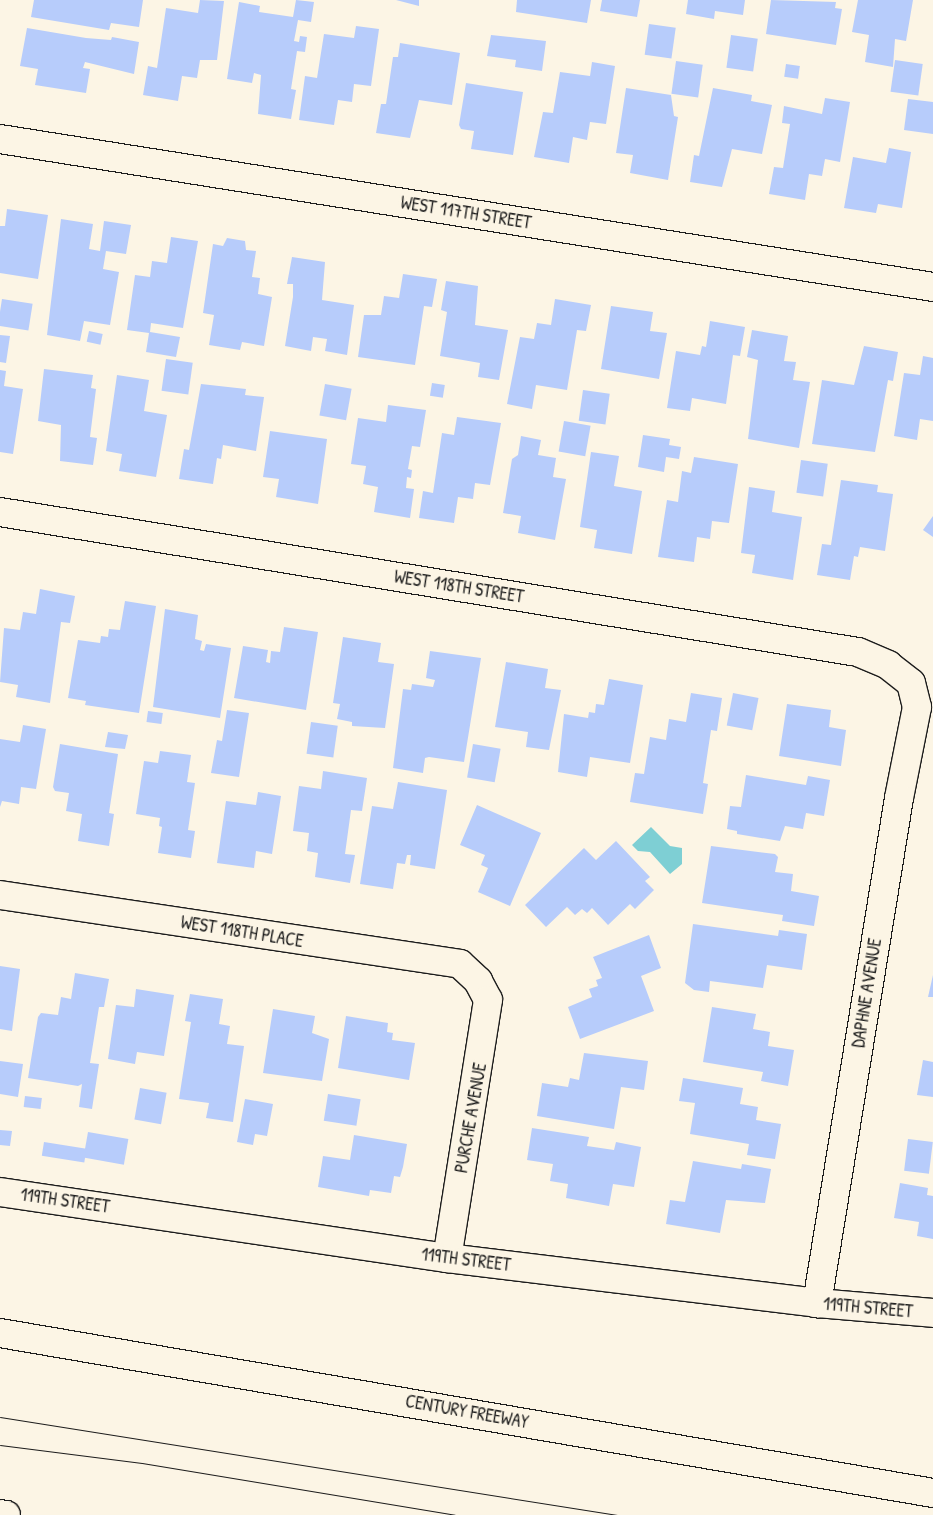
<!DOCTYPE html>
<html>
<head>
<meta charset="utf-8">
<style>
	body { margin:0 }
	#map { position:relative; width:933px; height:1515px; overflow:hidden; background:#fcf5e5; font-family:"Patrick Hand",sans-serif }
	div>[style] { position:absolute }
	.water>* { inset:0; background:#7ecfd4 }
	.building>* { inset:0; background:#b7ccfb; transform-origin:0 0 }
	.roads { filter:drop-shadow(1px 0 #1c1c1c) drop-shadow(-1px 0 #1c1c1c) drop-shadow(0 1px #1c1c1c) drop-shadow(0 -1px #1c1c1c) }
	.minor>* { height:28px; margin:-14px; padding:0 14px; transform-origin:14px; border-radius:14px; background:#fcf5e5 }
	.highway>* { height:28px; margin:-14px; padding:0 14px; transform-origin:14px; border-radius:14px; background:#fcf5e5 }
	.tram>* { height:1px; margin:-0.5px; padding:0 0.5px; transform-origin:0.5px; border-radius:0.5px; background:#1c1c1c }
	span { translate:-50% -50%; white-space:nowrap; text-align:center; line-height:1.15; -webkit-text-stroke:5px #fcf5e5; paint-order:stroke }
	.street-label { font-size:18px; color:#1c1c1c }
</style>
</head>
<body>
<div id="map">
	<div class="water">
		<div style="clip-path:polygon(651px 827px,670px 846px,682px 848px,682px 864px,670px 874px,650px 852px,638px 851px,632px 845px)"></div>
	</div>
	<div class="building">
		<div style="clip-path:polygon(34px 0,143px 0,139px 27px,111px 23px,109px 30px,31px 17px)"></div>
		<div style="clip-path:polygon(200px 0,224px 1px,217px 60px,200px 60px,197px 78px,182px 76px,178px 101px,143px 95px,148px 66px,157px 68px,166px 8px,198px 13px)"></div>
		<div style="clip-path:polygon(296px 0,314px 2px,311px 22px,298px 20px,294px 41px,299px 42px,300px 36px,307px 37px,305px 52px,297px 51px,291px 89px,296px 90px,291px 119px,258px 114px,261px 75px,254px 73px,252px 83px,227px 79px,239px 2px,260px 6px,259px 12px,293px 17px)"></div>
		<div style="clip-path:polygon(396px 0,419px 0,419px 6px)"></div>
		<div style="clip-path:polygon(517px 0,591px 0,587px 23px,516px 12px)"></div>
		<div style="clip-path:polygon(602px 0,640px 0,637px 17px,600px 11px)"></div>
		<div style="clip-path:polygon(688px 0,745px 0,743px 15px,715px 11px,714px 19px,686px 14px)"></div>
		<div style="clip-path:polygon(771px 0,836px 2px,835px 8px,842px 9px,836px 45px,766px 34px)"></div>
		<div style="clip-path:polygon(858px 0,913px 0,906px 41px,895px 39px,893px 67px,865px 62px,869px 35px,852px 32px)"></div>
		<div style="left:649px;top:24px;width:27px;height:31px;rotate:8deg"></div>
		<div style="clip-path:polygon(356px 26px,379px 29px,371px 86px,354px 84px,352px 102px,338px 100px,334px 125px,299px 120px,305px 76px,317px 78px,324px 34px,354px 38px)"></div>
		<div style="clip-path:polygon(27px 28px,86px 38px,111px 40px,112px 37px,139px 42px,134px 74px,85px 62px,83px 68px,90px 69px,86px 93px,35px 85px,38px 69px,20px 66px)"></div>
		<div style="clip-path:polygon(491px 35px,546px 41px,542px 71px,515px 67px,516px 60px,487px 56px)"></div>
		<div style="left:731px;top:35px;width:27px;height:33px;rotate:8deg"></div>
		<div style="clip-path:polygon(400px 43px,460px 53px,452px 105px,419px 100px,410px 138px,376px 133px,381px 104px,386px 104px,393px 57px,398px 57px)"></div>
		<div style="left:895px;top:60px;width:28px;height:32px;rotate:8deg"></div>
		<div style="left:676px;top:61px;width:27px;height:33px;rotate:8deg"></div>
		<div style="clip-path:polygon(592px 62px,615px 66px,606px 124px,590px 122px,587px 140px,573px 137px,569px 163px,534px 157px,543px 112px,553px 113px,560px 72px,590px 76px)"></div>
		<div style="left:786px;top:64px;width:14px;height:13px;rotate:8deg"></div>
		<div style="clip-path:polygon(466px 83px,523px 92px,513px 155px,471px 149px,474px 131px,461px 129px,459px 125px)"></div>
		<div style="clip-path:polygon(626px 88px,671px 95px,674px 116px,678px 117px,668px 180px,630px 173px,633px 155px,616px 153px)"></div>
		<div style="clip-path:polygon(713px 88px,752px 95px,751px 101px,772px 105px,762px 154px,732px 149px,722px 187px,690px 182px,694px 155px,699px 156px)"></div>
		<div style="clip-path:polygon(825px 98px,850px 102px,840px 162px,825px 159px,822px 176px,809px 174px,805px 200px,769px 194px,774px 167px,783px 168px,790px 124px,782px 123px,784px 106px,822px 114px)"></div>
		<div style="clip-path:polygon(908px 99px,933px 102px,933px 134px,904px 130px)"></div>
		<div style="clip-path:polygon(889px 148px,911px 152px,902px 208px,878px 204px,876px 213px,844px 208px,853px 157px,886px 163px)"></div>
		<div style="clip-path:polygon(7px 209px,48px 215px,38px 279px,0 273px,0 226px,5px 226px)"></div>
		<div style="clip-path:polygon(61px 219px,93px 224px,89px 249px,100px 251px,104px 221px,131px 225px,126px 254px,106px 251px,103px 269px,119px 272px,110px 325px,84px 321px,80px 341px,47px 335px)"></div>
		<div style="clip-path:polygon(171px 237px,198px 241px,183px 328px,151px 323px,150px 332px,180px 337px,176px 357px,146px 352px,149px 333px,127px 330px,135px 275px,150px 277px,152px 261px,167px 263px)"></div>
		<div style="clip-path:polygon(227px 238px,245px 241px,246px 250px,256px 251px,252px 277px,260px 278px,258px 294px,272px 297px,264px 346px,242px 342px,240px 350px,209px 345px,214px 315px,203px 313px,213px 244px,223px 246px)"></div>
		<div style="clip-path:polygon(292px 257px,325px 262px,322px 300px,354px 305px,347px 355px,325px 351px,327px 339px,313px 337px,311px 351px,285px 346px,293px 297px,293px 284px,287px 284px)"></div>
		<div style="clip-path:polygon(403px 274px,437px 279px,432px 307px,424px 306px,415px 365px,358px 357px,364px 315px,381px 315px,384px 296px,399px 298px)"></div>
		<div style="clip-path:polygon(446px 281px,478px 286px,475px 325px,508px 330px,499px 380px,478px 377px,480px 363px,440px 356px,447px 312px,441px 310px)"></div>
		<div style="left:2px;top:299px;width:31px;height:27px;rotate:9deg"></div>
		<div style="clip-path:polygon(555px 299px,591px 305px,586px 331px,577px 330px,567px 390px,536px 385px,532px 409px,507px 404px,520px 337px,534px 339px,537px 323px,551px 325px)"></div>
		<div style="clip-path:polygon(611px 306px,653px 312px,650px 331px,667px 333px,659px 379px,601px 369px)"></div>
		<div style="clip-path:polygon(710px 321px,745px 327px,740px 356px,733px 355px,726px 404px,692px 398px,690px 411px,667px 408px,676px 351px,700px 355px,702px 346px,706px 347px)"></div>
		<div style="clip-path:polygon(752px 330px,788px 336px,784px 361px,796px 362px,793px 380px,810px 382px,799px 448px,748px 439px,758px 360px,747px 357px)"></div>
		<div style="left:89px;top:331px;width:14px;height:11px;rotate:12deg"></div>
		<div style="clip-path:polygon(0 335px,10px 336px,6px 363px,0 362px)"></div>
		<div style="clip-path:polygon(864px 346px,898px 352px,893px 381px,888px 380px,875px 452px,812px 444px,822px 380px,854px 385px)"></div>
		<div style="clip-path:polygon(923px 356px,933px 358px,933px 421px,920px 419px,917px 440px,894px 436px,904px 373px,920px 375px)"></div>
		<div style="left:166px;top:359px;width:27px;height:32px;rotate:8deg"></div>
		<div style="clip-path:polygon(44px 369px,93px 375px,91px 388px,96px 389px,90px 437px,97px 438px,93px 465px,60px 461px,61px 425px,38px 421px)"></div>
		<div style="clip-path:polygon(0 370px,6px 371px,4px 386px,23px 389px,13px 454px,0 452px)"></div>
		<div style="clip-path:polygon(117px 375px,149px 380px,144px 411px,167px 415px,156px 477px,119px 471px,122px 454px,106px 451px)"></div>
		<div style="left:432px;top:383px;width:13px;height:13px;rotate:9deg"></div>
		<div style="clip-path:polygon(201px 384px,246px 389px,245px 395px,264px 397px,256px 451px,223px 445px,221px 459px,217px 458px,213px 484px,179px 479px,184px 449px,189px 450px)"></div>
		<div style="left:325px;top:384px;width:27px;height:32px;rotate:10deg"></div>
		<div style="left:583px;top:390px;width:27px;height:31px;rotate:8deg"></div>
		<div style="clip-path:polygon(388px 405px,426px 410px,420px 447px,412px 446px,408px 469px,412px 470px,411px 478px,407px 477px,406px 488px,414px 489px,410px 518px,374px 512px,378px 487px,363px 484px,366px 466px,351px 464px,358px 418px,386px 422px)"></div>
		<div style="clip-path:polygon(457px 417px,501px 423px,490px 485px,475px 483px,473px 499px,458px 497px,454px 523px,419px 518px,423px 491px,433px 493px,442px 433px,454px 435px)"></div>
		<div style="left:564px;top:421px;width:27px;height:31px;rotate:10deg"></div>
		<div style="clip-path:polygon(270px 431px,327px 439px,318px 504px,276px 497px,279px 479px,263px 477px)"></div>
		<div style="clip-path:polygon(643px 435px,670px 439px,669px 445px,681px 447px,679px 459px,666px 457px,664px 472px,638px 467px)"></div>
		<div style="clip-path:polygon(521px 436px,541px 440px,538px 455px,556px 458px,553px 477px,566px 479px,555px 540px,518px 533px,521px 516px,503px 513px,512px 459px,518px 455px)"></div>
		<div style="clip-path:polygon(591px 452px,619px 456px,614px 486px,642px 491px,632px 554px,594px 548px,597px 530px,580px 527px)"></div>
		<div style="clip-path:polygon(694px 457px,738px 464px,729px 523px,712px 521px,710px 539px,697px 537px,694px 562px,658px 557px,667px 500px,678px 502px,682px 471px,691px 473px)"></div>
		<div style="left:801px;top:460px;width:27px;height:33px;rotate:8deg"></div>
		<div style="clip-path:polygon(841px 480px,878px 485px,877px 492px,893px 494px,885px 551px,860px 547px,858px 557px,854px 556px,850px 580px,817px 575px,822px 544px,831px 545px)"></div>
		<div style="clip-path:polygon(749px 487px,775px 491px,772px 512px,802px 517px,793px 580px,752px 573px,755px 555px,741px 553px)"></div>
		<div style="clip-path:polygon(933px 516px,933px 537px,923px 530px)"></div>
		<div style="clip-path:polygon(40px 589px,75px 596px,70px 623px,61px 622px,50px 703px,16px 697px,18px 685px,0 682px,4px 628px,20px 630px,23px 612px,36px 614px)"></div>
		<div style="clip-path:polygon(125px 601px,156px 606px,139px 713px,85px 705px,86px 701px,68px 698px,78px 640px,100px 643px,101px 636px,108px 637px,109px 629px,120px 630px)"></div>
		<div style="clip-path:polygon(165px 609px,198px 615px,195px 639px,202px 641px,200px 650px,204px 651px,206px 644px,231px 648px,220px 718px,153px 707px)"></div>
		<div style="clip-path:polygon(284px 627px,318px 632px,306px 710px,234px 698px,243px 646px,268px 650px,266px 662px,270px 663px,271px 651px,280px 652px)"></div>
		<div style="clip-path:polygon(343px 637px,381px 643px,378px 662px,394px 664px,385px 728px,352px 726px,352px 722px,337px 719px,340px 704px,333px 703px)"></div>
		<div style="clip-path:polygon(430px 651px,481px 658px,464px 762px,429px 757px,425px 758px,423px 773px,393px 768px,403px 689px,411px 690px,412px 684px,433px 687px,435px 680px,426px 678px)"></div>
		<div style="clip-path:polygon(506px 662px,548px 669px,545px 688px,561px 690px,549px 750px,526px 747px,528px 732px,495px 727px)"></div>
		<div style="clip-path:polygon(609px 679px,643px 685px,630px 763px,590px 757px,587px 777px,558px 772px,564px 714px,588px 718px,589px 712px,595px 713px,596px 704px,604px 705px)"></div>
		<div style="clip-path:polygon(691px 693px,722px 698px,717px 731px,711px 730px,703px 783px,708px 784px,703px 814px,630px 802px,635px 773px,644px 774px,650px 737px,666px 740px,669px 719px,686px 722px)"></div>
		<div style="left:733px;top:693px;width:26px;height:33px;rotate:11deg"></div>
		<div style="clip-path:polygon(787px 704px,831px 710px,829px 727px,846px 730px,841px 766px,779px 756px)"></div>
		<div style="clip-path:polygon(227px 710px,249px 713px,239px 777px,211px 773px,217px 740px,222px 741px)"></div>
		<div style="left:148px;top:711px;width:15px;height:11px;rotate:8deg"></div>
		<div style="left:311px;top:722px;width:27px;height:32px;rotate:8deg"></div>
		<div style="clip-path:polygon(23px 725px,46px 729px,36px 789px,21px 787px,19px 804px,2px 801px,0 807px,0 739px,20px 742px)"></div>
		<div style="clip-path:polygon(108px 732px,128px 735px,125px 749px,105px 747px)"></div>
		<div style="clip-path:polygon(60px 744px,118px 754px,109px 813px,114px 814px,109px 846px,78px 841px,82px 814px,66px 811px,69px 793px,55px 791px,53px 787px)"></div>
		<div style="left:473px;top:744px;width:28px;height:34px;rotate:10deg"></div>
		<div style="clip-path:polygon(160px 751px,191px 755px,187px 782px,195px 783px,188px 830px,195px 831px,191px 858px,158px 853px,162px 827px,159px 826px,160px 818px,136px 814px,144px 761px,158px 763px)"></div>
		<div style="clip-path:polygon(323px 771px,367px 778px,362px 811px,351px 810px,345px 854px,355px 855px,350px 883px,315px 877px,318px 853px,307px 851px,309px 833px,293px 831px,299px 786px,321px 789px)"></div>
		<div style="clip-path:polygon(746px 775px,806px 785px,808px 776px,830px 780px,824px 816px,806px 813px,803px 829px,785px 826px,780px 841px,737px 834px,737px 831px,727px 829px,730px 806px,741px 807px)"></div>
		<div style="clip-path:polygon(398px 782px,447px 790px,435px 869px,410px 865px,411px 855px,407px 855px,405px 864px,397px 863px,393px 889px,360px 884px,372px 806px,393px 809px)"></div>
		<div style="clip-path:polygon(258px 792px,281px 796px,272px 854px,256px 851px,254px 868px,217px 863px,226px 801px,256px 805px)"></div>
		<div style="clip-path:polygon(477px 805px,541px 833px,510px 906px,478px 892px,488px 868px,481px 865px,485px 855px,460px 845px)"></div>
		<div style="clip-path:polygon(616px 841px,650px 877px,645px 881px,654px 890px,635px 909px,630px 904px,608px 925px,592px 908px,587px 913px,582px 909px,575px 915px,567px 907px,546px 927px,525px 905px,584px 848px,596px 860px)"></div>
		<div style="clip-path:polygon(711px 846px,775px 854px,778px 857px,775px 872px,793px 874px,791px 891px,819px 896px,814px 926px,782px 921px,783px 915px,702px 903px)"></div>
		<div style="clip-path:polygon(693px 924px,778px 936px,779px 930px,807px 934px,802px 970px,767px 965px,763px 988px,710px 981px,709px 992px,694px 990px,685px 983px)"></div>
		<div style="clip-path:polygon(649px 935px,661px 968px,641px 976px,654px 1011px,580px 1039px,568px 1007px,592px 997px,589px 989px,598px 986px,596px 980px,602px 978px,593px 957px)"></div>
		<div style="clip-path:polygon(0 966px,20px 969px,12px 1031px,0 1029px)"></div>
		<div style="clip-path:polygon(75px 973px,109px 979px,104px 1007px,99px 1007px,90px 1063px,99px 1064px,92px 1109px,79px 1107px,82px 1084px,78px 1086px,28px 1078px,38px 1017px,41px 1013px,58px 1015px,61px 997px,71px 999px)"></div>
		<div style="clip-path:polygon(933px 975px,933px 997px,928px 997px)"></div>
		<div style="clip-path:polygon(136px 989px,174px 995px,164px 1056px,137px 1052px,135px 1064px,108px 1059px,116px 1005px,134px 1007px)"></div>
		<div style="clip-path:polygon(190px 994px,223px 999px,219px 1024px,230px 1026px,227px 1044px,244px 1046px,233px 1122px,206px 1118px,209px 1103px,179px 1099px,191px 1022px,185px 1021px)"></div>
		<div style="clip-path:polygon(712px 1007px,756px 1014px,753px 1029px,770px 1032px,768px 1046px,794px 1050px,788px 1086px,761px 1081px,763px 1072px,703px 1062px)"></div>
		<div style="clip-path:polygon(273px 1009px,315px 1016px,312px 1033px,329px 1039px,322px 1081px,263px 1073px)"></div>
		<div style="clip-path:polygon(346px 1016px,388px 1023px,387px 1032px,393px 1033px,392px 1040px,415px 1043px,409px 1080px,338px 1068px)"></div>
		<div style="clip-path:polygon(584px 1053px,648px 1061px,644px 1090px,621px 1087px,614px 1129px,537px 1116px,542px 1083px,568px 1087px,570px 1078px,579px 1080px)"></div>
		<div style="clip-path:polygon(923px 1060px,933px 1062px,933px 1097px,917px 1095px)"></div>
		<div style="clip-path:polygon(0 1061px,23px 1064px,18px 1097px,0 1094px)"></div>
		<div style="clip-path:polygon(683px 1078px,743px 1088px,740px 1104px,758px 1107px,756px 1120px,781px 1124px,775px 1159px,747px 1155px,749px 1144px,690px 1134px,695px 1103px,679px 1101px)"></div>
		<div style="left:140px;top:1088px;width:27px;height:32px;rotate:10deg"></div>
		<div style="left:328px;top:1094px;width:33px;height:27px;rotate:9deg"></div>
		<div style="left:25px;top:1096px;width:17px;height:11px;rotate:7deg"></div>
		<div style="clip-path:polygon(245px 1099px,273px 1104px,267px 1136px,255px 1134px,253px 1145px,237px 1142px)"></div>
		<div style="clip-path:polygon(532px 1128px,589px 1137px,587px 1146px,614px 1150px,616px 1142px,641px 1147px,634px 1187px,613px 1184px,609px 1206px,566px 1198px,568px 1184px,550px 1181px,553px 1164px,527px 1160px)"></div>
		<div style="clip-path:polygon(0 1130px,12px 1131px,10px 1146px,0 1145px)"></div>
		<div style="left:88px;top:1132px;width:41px;height:26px;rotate:10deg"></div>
		<div style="clip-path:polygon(354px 1135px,407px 1144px,403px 1167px,400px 1177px,394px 1176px,391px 1193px,370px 1190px,369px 1196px,318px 1187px,323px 1156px,350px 1160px)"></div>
		<div style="left:908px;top:1139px;width:25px;height:32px;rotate:7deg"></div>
		<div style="left:44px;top:1142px;width:43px;height:14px;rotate:9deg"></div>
		<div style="clip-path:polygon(693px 1161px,741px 1169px,742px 1164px,771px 1169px,765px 1203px,726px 1200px,720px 1233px,666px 1224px,670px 1200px,685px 1202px)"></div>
		<div style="clip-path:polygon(900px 1183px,928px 1188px,927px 1195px,933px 1196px,933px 1239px,917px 1236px,919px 1222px,894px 1218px)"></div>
	</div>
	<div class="roads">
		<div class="minor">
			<div style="left:0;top:139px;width:945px;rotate:9.01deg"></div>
			<div style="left:0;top:512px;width:869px;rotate:9.27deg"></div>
			<div style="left:858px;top:652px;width:33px;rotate:23deg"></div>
			<div style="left:888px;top:665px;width:29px;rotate:38deg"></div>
			<div style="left:911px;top:683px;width:25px;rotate:76deg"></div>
			<div style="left:917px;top:707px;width:93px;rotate:101.2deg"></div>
			<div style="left:899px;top:798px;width:512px;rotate:99.22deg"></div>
			<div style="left:0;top:895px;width:465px;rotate:8.5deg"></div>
			<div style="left:460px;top:964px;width:25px;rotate:43deg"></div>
			<div style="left:478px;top:981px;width:21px;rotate:62deg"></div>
			<div style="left:488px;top:1000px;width:261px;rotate:99deg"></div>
			<div style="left:0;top:1192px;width:452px;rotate:8.4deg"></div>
			<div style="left:447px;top:1258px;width:373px;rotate:6.9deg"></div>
			<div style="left:817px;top:1303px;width:116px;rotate:4.9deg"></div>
		</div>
		<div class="highway">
			<div style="left:0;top:1333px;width:947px;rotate:9.73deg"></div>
			<div style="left:0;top:1514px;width:6px;rotate:9deg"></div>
		</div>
	</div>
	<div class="tram">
		<div style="left:0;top:1417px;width:625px;rotate:9.03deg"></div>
		<div style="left:0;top:1445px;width:143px;rotate:7.2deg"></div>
		<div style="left:142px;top:1463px;width:317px;rotate:9.4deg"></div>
	</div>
	<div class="street-label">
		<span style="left:466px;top:213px;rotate:9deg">WEST 117TH STREET</span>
		<span style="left:459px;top:587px;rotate:9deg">WEST 118TH STREET</span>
		<span style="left:242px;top:932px;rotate:9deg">WEST 118TH PLACE</span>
		<span style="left:867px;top:993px;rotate:-81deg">DAPHNE AVENUE</span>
		<span style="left:471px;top:1118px;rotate:-80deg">PURCHE AVENUE</span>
		<span style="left:65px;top:1201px;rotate:8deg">119TH STREET</span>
		<span style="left:466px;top:1260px;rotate:7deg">119TH STREET</span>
		<span style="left:868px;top:1308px;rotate:5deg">119TH STREET</span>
		<span style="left:467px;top:1412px;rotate:10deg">CENTURY FREEWAY</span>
	</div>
</div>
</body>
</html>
